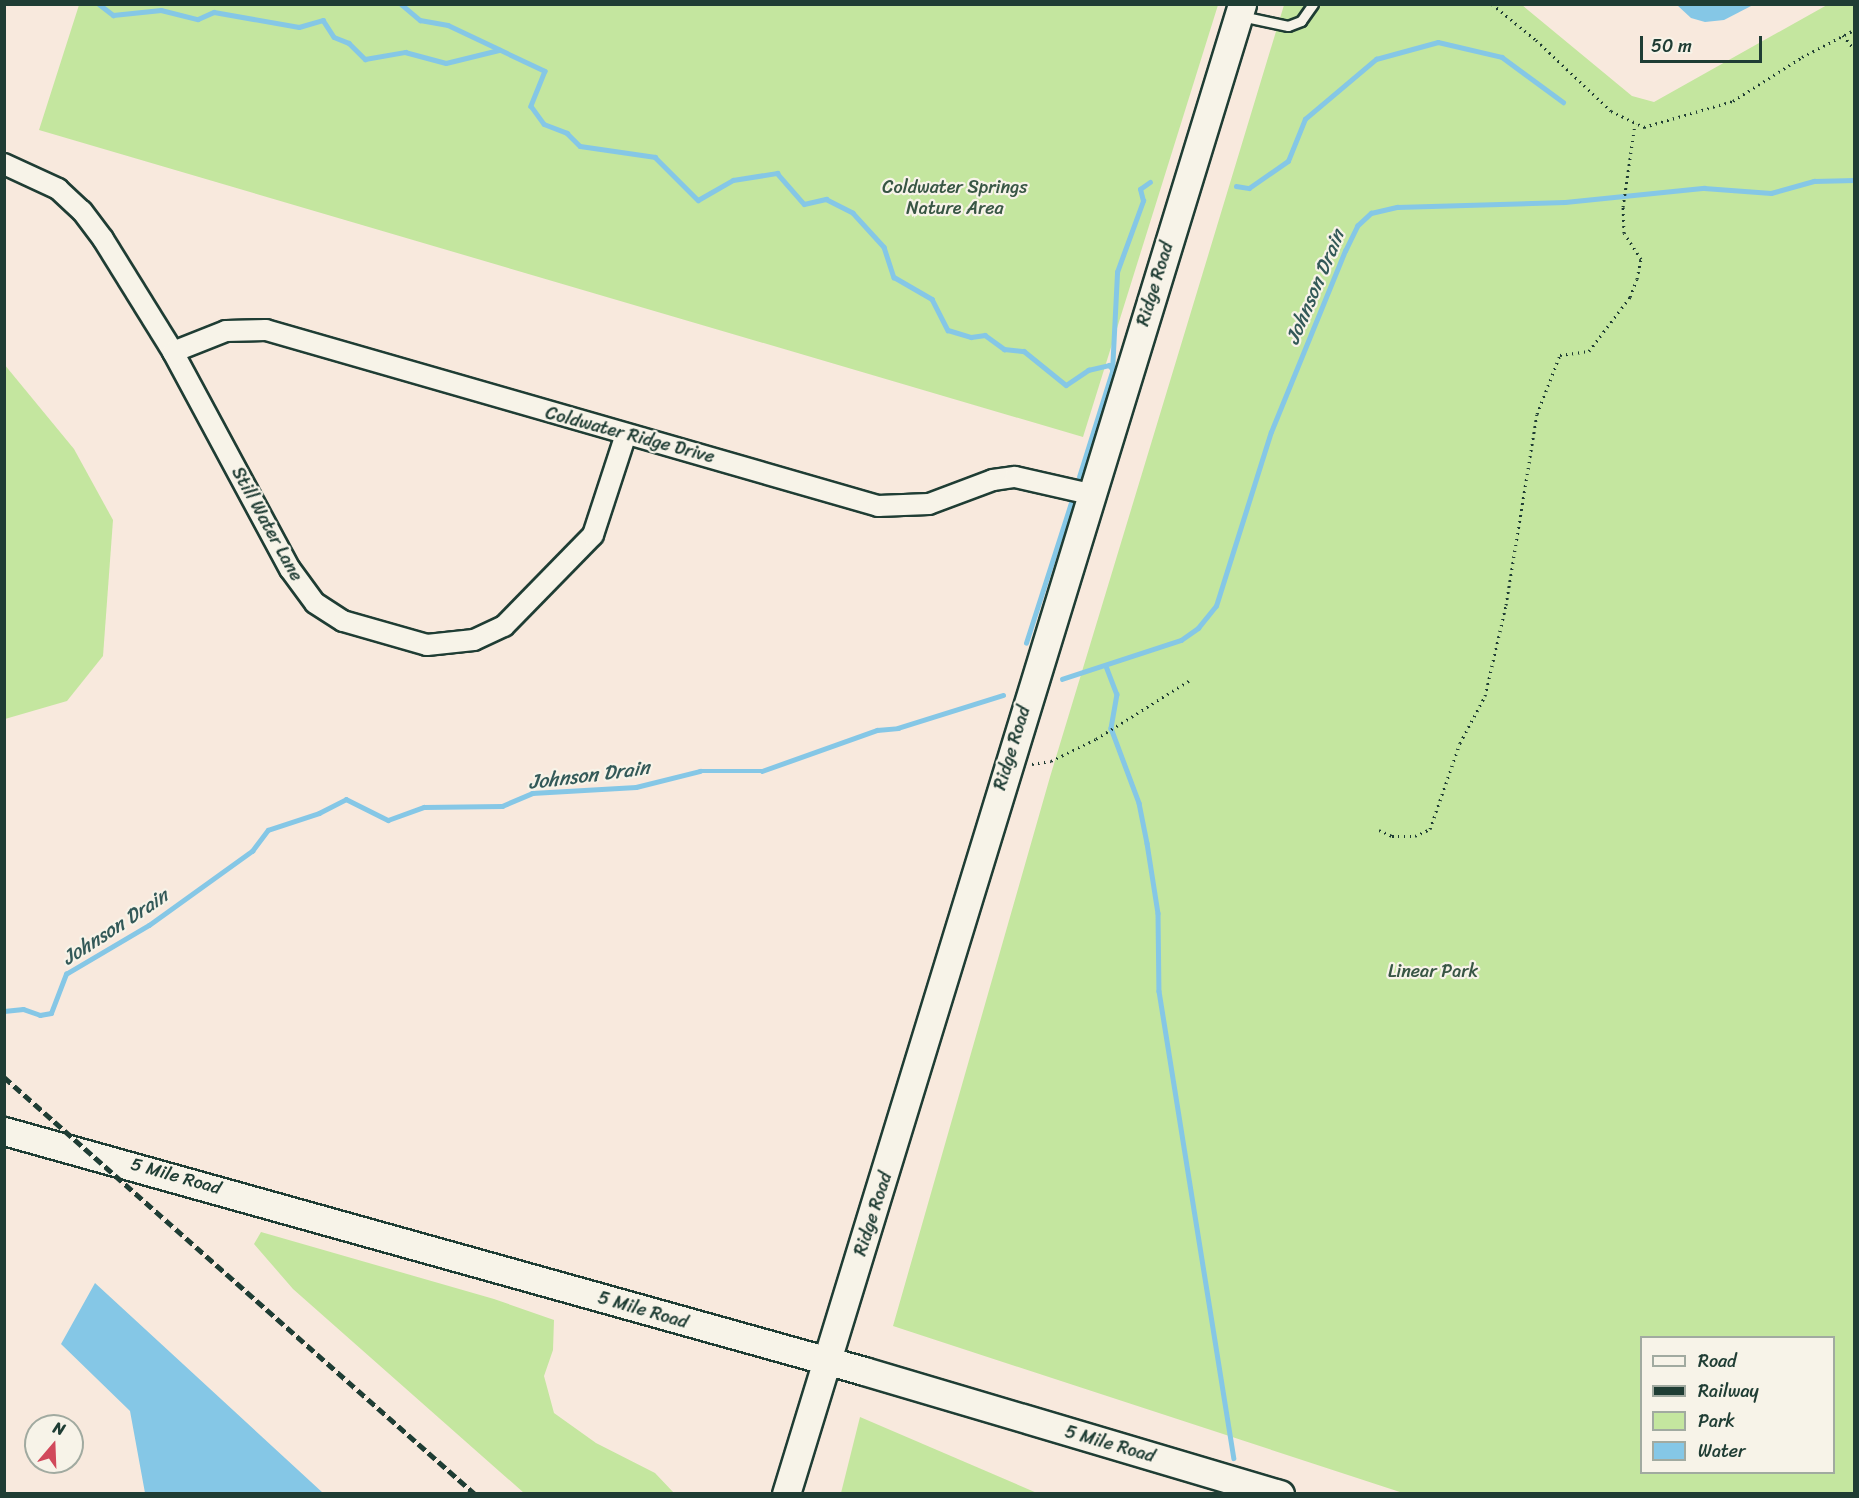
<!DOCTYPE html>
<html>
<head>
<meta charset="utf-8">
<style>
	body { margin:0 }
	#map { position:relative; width:1859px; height:1498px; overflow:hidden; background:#f8e9dd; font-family:Sriracha,sans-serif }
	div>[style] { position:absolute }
	.green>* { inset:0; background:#c4e69f }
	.water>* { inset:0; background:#85c7e6 }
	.stream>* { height:4.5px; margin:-2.25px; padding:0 2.25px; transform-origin:2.25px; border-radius:2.25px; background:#85c7e6 }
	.path>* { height:3px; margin-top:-1.5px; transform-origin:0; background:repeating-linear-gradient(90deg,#1f3d34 0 1.5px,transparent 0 6px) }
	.roads { filter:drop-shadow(2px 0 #1f3d34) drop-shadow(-2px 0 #1f3d34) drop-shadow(0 2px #1f3d34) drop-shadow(0 -2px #1f3d34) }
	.lane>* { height:9px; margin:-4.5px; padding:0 4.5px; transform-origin:4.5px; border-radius:4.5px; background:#f7f3e8 }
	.street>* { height:20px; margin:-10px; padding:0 10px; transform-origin:10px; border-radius:10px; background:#f7f3e8 }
	.secondary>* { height:27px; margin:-13.5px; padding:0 13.5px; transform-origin:13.5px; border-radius:13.5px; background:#f7f3e8 }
	.rail>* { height:4.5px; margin-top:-2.25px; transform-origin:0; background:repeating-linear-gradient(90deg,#1f3d34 0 9px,transparent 0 13.5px) }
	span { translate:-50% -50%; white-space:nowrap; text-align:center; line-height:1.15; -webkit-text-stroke:4.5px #f7f3e8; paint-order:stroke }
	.park-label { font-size:18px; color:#385644 }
	.street-label { font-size:18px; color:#1f3d34 }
	.water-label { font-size:20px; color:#335958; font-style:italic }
	.frame { position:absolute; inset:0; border:6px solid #1f3d34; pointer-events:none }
	.legend { position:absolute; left:1640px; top:1336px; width:195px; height:138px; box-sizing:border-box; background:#f7f3e8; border:2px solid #a1aaa0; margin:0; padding:8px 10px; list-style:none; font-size:18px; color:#1f3d34 }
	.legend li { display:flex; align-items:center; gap:12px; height:30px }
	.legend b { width:30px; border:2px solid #a1aaa0 }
	.north { position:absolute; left:24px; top:1414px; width:60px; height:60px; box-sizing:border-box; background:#f7f3e8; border:2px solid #a1aaa0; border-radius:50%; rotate:19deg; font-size:16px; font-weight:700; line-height:24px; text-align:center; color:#1f3d34 }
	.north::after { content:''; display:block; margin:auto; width:21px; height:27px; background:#d1495b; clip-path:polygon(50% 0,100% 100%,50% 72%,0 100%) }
	.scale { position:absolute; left:1640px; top:36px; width:122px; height:27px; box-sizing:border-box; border:3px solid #1f3d34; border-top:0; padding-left:8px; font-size:18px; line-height:21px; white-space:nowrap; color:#1f3d34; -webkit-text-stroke:4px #f7f3e8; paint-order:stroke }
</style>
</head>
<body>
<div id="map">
	<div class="green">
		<div style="clip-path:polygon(79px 5px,79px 4px,1218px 5px,1083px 437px,39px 130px)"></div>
		<div style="clip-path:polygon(evenodd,1284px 5px,1522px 5px,1632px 96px,1654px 102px,1827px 5px,1854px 5px,1854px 1493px,1403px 1493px,893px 1326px,1050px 777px,1284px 5px,1642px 1338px,1834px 1338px,1834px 1472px,1642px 1472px,1642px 1338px)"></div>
		<div style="clip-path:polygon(4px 364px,74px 449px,113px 520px,103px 656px,67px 701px,5px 719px)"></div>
		<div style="clip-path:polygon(261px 1232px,494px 1299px,554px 1320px,553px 1350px,544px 1376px,554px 1413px,596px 1443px,655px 1473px,674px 1493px,524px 1493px,293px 1289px,254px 1244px)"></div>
		<div style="clip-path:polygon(860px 1417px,1037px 1493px,841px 1493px)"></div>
	</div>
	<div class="water">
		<div style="clip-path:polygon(1677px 5px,1753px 5px,1724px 20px,1705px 22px,1691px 18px)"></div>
		<div style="clip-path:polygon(95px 1283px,323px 1493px,145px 1493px,130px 1411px,61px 1344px)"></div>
	</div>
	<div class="stream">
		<div style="left:99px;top:4px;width:18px;rotate:38deg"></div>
		<div style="left:113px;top:15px;width:48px;rotate:-5.9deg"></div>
		<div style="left:161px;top:10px;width:38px;rotate:14deg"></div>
		<div style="left:198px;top:19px;width:17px;rotate:-24deg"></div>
		<div style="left:214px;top:12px;width:86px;rotate:10deg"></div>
		<div style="left:299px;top:27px;width:25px;rotate:-16deg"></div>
		<div style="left:323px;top:20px;width:20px;rotate:57deg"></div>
		<div style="left:334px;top:37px;width:16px;rotate:22deg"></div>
		<div style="left:349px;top:43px;width:23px;rotate:45deg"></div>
		<div style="left:365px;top:59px;width:41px;rotate:-9.9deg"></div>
		<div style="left:405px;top:52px;width:42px;rotate:15deg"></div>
		<div style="left:446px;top:63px;width:55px;rotate:-13.8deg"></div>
		<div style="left:401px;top:4px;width:25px;rotate:40deg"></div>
		<div style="left:420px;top:20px;width:28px;rotate:10deg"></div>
		<div style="left:448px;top:25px;width:107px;rotate:25.4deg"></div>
		<div style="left:545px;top:71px;width:38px;rotate:112deg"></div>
		<div style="left:531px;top:106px;width:22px;rotate:54deg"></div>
		<div style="left:544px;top:124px;width:25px;rotate:21deg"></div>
		<div style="left:567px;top:133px;width:18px;rotate:45deg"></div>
		<div style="left:580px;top:146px;width:76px;rotate:8.3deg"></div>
		<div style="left:655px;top:157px;width:61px;rotate:45deg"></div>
		<div style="left:698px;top:200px;width:40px;rotate:-29.7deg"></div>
		<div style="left:733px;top:180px;width:45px;rotate:-9deg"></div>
		<div style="left:777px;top:173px;width:41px;rotate:48.9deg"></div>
		<div style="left:804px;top:204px;width:23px;rotate:-13deg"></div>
		<div style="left:826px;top:199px;width:30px;rotate:27deg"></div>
		<div style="left:853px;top:213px;width:46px;rotate:47.6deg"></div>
		<div style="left:884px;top:247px;width:32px;rotate:72deg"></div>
		<div style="left:894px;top:277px;width:44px;rotate:30.1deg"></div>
		<div style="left:932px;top:299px;width:35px;rotate:63deg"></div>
		<div style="left:948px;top:330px;width:24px;rotate:17deg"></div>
		<div style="left:971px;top:337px;width:14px;rotate:-8deg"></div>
		<div style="left:985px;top:335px;width:24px;rotate:36deg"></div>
		<div style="left:1004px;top:349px;width:20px;rotate:6deg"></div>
		<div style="left:1024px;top:351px;width:54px;rotate:39deg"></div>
		<div style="left:1066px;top:385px;width:27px;rotate:-34deg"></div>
		<div style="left:1088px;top:370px;width:22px;rotate:-13deg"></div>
		<div style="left:1109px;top:365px;width:4px;rotate:45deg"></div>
		<div style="left:1236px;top:186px;width:13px;rotate:9deg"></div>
		<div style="left:1249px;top:188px;width:47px;rotate:-34.7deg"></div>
		<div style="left:1288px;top:161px;width:45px;rotate:-68deg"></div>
		<div style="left:1305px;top:119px;width:93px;rotate:-40.2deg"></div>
		<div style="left:1376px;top:59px;width:64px;rotate:-15.3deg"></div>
		<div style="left:1438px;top:42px;width:66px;rotate:13.2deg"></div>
		<div style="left:1502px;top:57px;width:76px;rotate:36.4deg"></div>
		<div style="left:1079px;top:477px;width:110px;rotate:-72.6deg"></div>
		<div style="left:1112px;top:372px;width:100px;rotate:-87.1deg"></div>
		<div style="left:1117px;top:272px;width:76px;rotate:-69.9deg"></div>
		<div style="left:1143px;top:201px;width:12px;rotate:-104deg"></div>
		<div style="left:1140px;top:189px;width:12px;rotate:-35deg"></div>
		<div style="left:1026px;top:643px;width:147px;rotate:-72.2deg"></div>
		<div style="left:1106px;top:666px;width:30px;rotate:69deg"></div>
		<div style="left:1117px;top:694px;width:35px;rotate:100deg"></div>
		<div style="left:1111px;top:728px;width:80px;rotate:69.5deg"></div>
		<div style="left:1139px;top:803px;width:41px;rotate:78.7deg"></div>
		<div style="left:1147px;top:843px;width:71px;rotate:81.1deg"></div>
		<div style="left:1158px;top:913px;width:78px;rotate:89.3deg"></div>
		<div style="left:1159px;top:991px;width:473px;rotate:80.9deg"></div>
		<div style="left:1062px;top:679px;width:125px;rotate:-18.1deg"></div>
		<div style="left:1181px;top:640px;width:21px;rotate:-35deg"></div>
		<div style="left:1198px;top:628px;width:28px;rotate:-51deg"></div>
		<div style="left:1216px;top:606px;width:182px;rotate:-72.5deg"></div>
		<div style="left:1271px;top:432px;width:196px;rotate:-67.8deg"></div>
		<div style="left:1345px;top:251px;width:28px;rotate:-64deg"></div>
		<div style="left:1357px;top:226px;width:19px;rotate:-43deg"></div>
		<div style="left:1371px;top:213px;width:27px;rotate:-13deg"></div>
		<div style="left:1397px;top:207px;width:168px;rotate:-1.7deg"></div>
		<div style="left:1565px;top:202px;width:140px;rotate:-5.8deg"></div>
		<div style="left:1704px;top:188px;width:67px;rotate:4.3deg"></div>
		<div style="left:1771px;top:193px;width:45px;rotate:-15.6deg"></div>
		<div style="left:1814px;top:181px;width:40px;rotate:-1.4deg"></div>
		<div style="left:4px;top:1011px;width:19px;rotate:-6deg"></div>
		<div style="left:23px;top:1009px;width:18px;rotate:19deg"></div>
		<div style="left:40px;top:1015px;width:11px;rotate:-10deg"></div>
		<div style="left:51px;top:1013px;width:42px;rotate:-69deg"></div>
		<div style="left:66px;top:974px;width:96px;rotate:-30.6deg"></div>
		<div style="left:149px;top:925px;width:127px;rotate:-35.7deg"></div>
		<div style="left:252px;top:851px;width:26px;rotate:-53deg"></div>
		<div style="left:268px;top:830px;width:54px;rotate:-18.4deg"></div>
		<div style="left:319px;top:813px;width:30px;rotate:-27deg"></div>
		<div style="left:346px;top:799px;width:47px;rotate:26.6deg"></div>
		<div style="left:388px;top:820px;width:38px;rotate:-20deg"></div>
		<div style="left:424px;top:807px;width:78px;rotate:-0.7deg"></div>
		<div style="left:502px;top:806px;width:33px;rotate:-23deg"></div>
		<div style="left:532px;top:793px;width:104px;rotate:-3.3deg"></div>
		<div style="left:636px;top:787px;width:66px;rotate:-14deg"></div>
		<div style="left:700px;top:771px;width:62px"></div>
		<div style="left:762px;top:771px;width:122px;rotate:-19.6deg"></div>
		<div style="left:877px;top:730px;width:21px;rotate:-5deg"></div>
		<div style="left:898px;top:728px;width:110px;rotate:-17.4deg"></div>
	</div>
	<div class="path">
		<div style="left:1492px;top:4px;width:57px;rotate:39.3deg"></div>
		<div style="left:1536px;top:40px;width:103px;rotate:43.4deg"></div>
		<div style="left:1611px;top:111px;width:37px;rotate:26deg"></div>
		<div style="left:1644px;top:127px;width:93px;rotate:-16.3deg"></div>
		<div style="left:1733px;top:101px;width:82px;rotate:-32.5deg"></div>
		<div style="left:1802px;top:57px;width:59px;rotate:-27.4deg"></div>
		<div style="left:1843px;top:35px;width:18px;rotate:52deg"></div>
		<div style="left:1032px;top:764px;width:19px;rotate:-9deg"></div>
		<div style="left:1051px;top:761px;width:50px;rotate:-26.1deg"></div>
		<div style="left:1096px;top:739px;width:111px;rotate:-32.1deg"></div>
		<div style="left:1379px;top:830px;width:14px;rotate:25deg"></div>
		<div style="left:1392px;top:836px;width:23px"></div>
		<div style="left:1415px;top:836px;width:17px;rotate:-25deg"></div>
		<div style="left:1430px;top:829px;width:91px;rotate:-70.8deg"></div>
		<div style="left:1460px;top:743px;width:53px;rotate:-62deg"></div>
		<div style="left:1485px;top:696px;width:93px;rotate:-77deg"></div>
		<div style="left:1506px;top:605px;width:193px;rotate:-80.8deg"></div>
		<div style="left:1537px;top:414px;width:63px;rotate:-68.7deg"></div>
		<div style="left:1560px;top:355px;width:29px;rotate:-8deg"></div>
		<div style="left:1589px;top:351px;width:68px;rotate:-52.8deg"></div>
		<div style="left:1630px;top:297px;width:19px;rotate:-69deg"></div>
		<div style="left:1637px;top:279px;width:20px;rotate:-79deg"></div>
		<div style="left:1641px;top:259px;width:31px;rotate:-123deg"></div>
		<div style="left:1624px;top:233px;width:26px;rotate:-92deg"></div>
		<div style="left:1623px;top:207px;width:84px;rotate:-81.8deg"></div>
	</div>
	<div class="roads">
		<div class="lane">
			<div style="left:1241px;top:16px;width:48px;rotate:12deg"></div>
			<div style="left:1288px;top:26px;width:14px;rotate:-21deg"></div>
			<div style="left:1301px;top:21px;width:21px;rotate:-55deg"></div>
		</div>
		<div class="street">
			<div style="left:4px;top:164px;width:60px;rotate:24.8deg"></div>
			<div style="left:58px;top:189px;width:33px;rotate:43deg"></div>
			<div style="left:82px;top:211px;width:35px;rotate:53deg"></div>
			<div style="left:103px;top:239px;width:133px;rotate:58.2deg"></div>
			<div style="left:173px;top:352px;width:247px;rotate:61.7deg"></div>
			<div style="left:290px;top:569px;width:42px;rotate:53.7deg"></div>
			<div style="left:315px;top:603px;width:33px;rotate:33deg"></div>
			<div style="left:343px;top:621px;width:87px;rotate:15.9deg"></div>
			<div style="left:427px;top:645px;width:47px;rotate:-6.1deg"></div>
			<div style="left:474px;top:640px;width:33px;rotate:-25deg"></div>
			<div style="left:504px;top:626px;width:127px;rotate:-45.6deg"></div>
			<div style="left:593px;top:535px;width:106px;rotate:-71.9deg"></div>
			<div style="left:173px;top:352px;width:57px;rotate:-21.6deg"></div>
			<div style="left:226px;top:331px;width:40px;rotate:-1.4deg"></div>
			<div style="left:266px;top:330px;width:637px;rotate:16.04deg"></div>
			<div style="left:878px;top:506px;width:51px;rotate:-2.2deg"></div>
			<div style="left:929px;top:504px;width:68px;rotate:-20.6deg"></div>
			<div style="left:993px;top:480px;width:22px;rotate:-8deg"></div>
			<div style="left:1015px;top:477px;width:77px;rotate:12.8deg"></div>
		</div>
		<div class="secondary">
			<div style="left:4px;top:1131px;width:893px;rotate:15.59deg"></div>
			<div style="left:864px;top:1371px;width:434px;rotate:16.5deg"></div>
			<div style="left:786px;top:1494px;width:1558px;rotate:-72.98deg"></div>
		</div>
	</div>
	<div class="rail">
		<div style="left:4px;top:1077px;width:629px;rotate:41.52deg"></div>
	</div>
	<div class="park-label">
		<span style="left:955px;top:198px">Coldwater Springs<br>Nature Area</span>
		<span style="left:1433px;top:971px">Linear Park</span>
	</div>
	<div class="street-label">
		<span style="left:1155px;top:284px;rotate:-73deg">Ridge Road</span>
		<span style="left:630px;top:435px;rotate:15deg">Coldwater Ridge Drive</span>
		<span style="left:267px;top:524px;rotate:61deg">Still Water Lane</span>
		<span style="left:1012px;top:748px;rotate:-73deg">Ridge Road</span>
		<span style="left:176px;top:1176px;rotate:16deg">5 Mile Road</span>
		<span style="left:873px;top:1214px;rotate:-72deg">Ridge Road</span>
		<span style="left:643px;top:1310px;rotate:16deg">5 Mile Road</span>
		<span style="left:1110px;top:1444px;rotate:16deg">5 Mile Road</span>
	</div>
	<div class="water-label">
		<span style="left:1315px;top:287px;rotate:-67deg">Johnson Drain</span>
		<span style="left:589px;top:775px;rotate:-7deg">Johnson Drain</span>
		<span style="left:115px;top:927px;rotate:-33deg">Johnson Drain</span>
	</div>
	<div class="frame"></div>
	<ul class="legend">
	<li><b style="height:8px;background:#f7f3e8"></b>Road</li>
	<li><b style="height:8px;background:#1f3d34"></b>Railway</li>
	<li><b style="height:16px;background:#c4e69f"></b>Park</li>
	<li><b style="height:16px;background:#85c7e6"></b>Water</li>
	</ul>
	<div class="north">N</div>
	<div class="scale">50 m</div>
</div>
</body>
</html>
